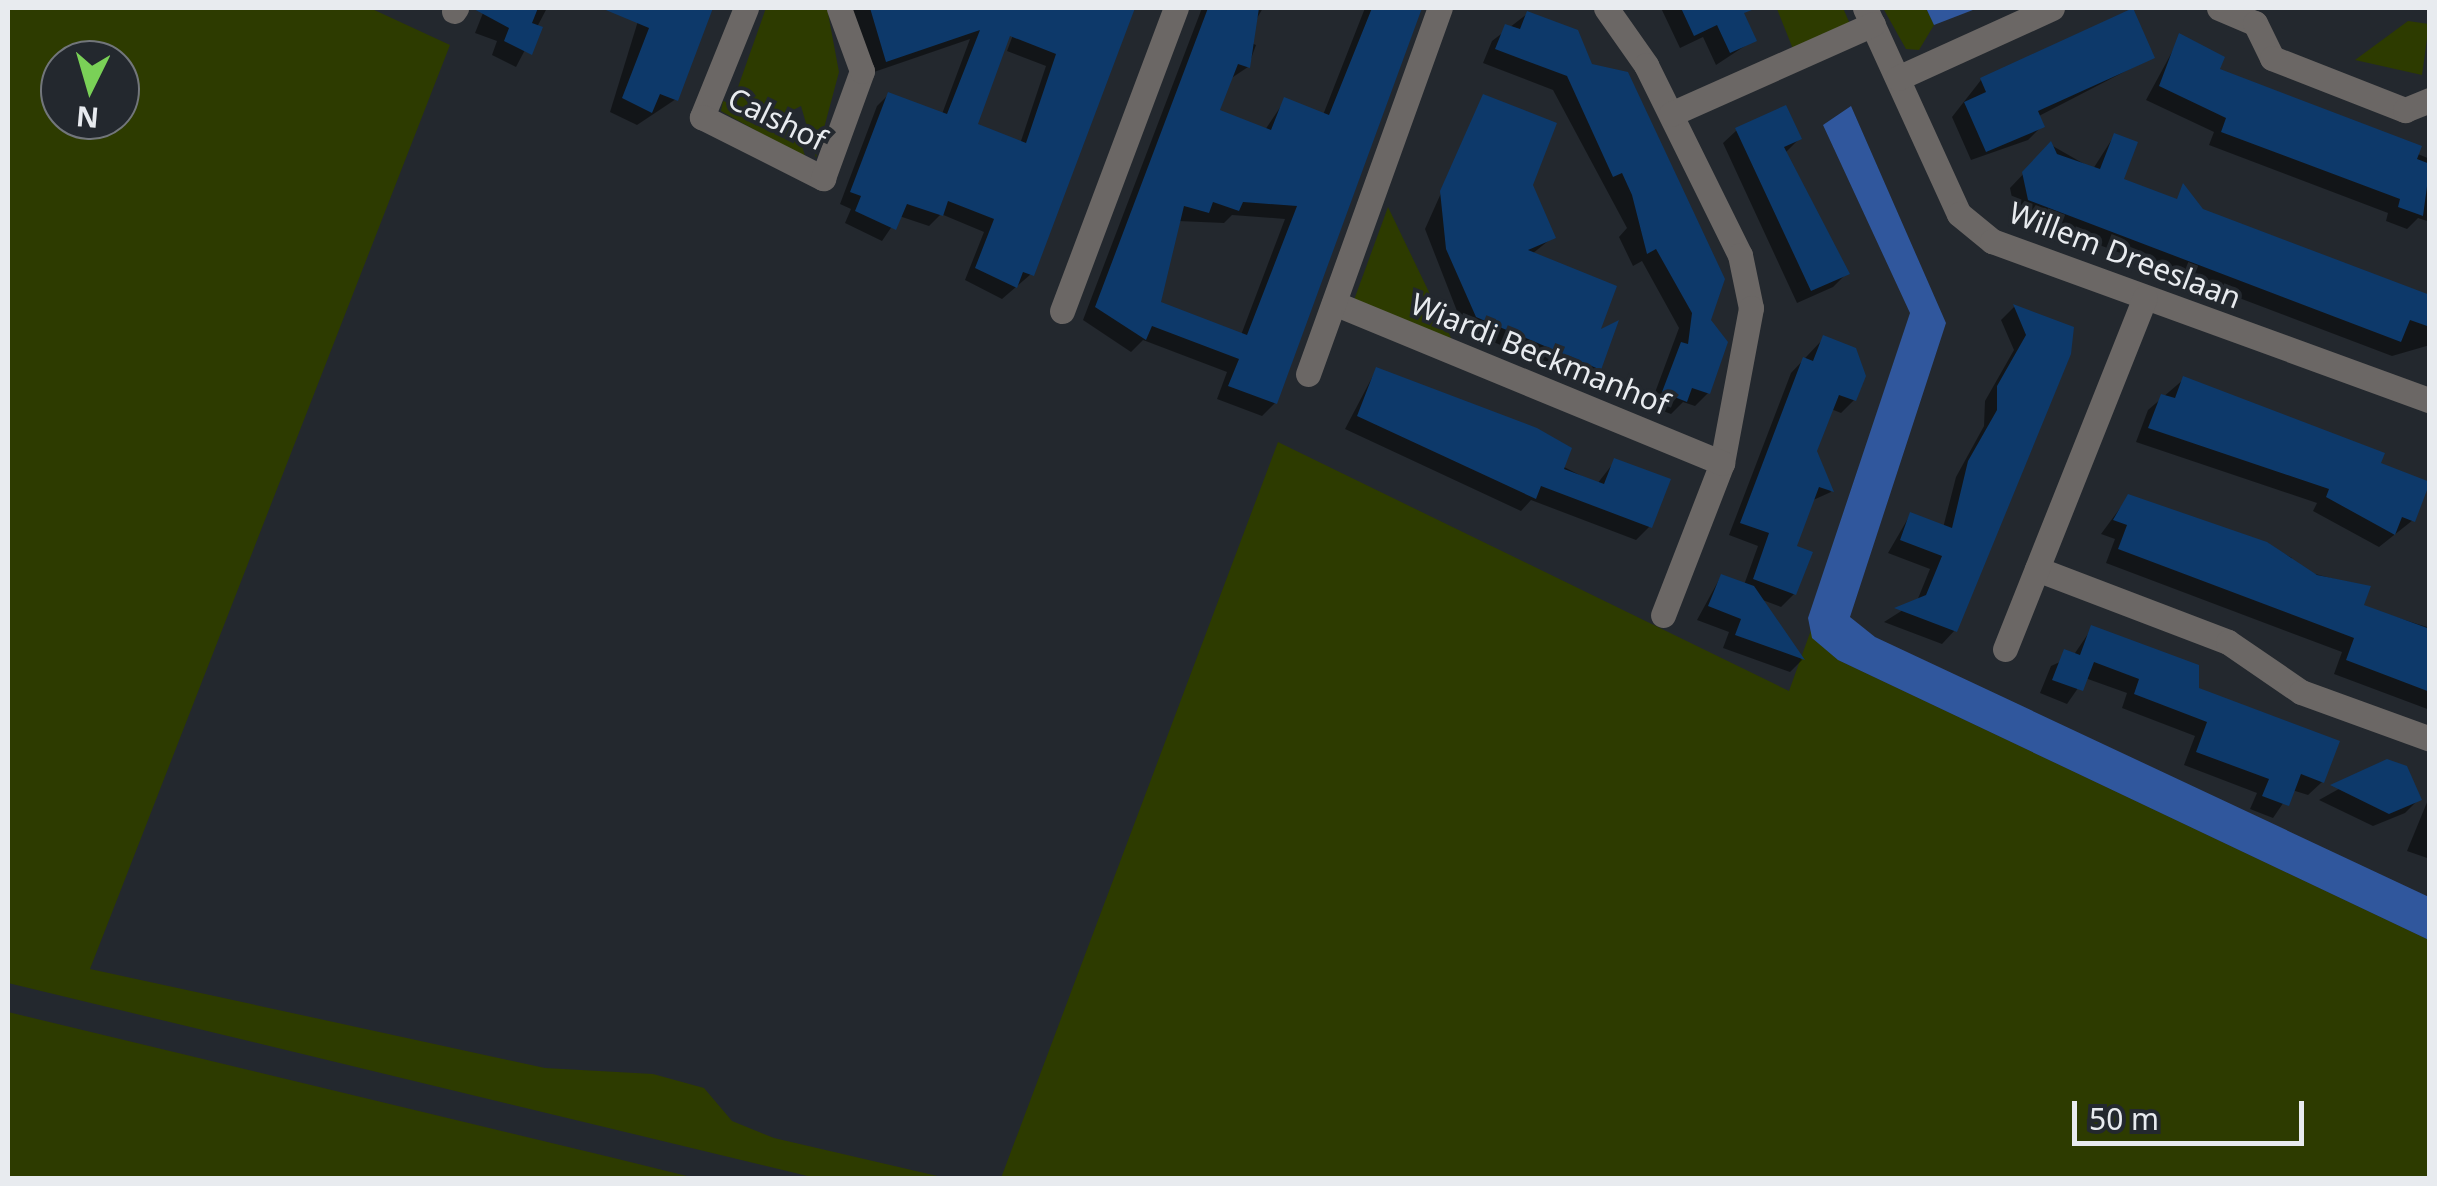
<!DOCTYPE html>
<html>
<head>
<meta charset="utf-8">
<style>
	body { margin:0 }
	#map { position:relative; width:2437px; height:1186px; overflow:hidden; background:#23282e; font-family:"Noto Sans",sans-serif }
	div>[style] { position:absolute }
	.green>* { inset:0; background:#2d3b00 }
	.water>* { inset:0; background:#30579d }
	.shadow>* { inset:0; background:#0007 }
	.building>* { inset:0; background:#0d396a }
	.minor>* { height:25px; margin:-12.5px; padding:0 12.5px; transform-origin:12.5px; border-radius:12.5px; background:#6b6765 }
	span { translate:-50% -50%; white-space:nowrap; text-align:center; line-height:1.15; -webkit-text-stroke:8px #23282e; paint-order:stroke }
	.street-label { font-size:30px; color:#e8ebef }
	.frame { position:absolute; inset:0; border:10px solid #e8ebef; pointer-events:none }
	.north { position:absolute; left:40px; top:40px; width:100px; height:100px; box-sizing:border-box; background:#23282e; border:2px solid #72767b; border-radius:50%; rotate:185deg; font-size:28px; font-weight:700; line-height:40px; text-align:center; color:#e8ebef }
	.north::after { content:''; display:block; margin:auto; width:35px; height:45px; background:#7ad157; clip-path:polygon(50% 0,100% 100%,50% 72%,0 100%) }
	.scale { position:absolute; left:2072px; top:1101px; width:232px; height:45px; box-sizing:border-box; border:5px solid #e8ebef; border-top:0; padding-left:12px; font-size:30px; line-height:35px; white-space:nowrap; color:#e8ebef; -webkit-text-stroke:8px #23282e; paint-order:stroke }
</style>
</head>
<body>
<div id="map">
	<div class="green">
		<div style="clip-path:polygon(evenodd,8px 8px,370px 8px,450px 45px,90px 969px,545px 1068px,653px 1074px,704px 1088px,732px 1121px,774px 1138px,946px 1178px,816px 1178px,8px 983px,8px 8px,60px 60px,120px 60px,120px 120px,60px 120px,60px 60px)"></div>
		<div style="clip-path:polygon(766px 8px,827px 8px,839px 72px,816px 158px,801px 106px,791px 111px,806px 159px,721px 111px,723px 101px,732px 104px)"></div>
		<div style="clip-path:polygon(1843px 8px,1850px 24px,1793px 49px,1777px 9px)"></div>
		<div style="clip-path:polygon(1883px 8px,1926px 8px,1934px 25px,1919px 50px,1906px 49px)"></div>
		<div style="clip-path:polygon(2408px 21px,2429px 24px,2422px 75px,2355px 60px)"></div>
		<div style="clip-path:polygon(1388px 207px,1454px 344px,1354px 300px)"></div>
		<div style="clip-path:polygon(1278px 442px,1789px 691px,1811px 630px,1838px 660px,2429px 940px,2429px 1178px,1001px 1178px)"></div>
		<div style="clip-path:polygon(8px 1012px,614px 1158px,695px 1178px,8px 1178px)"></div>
	</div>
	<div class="water">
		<div style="clip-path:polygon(1926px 8px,1978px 8px,1934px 25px)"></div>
		<div style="clip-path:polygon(1851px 106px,1946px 323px,1850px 617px,1875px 637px,2429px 897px,2429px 940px,1838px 660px,1812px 638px,1808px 618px,1910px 313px,1823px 125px)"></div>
	</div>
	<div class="shadow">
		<div style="clip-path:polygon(485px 8px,547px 8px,516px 67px,492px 55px,497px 41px,475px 33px)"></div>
		<div style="clip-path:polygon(642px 8px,710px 8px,676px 99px,637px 125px,610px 112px)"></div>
		<div style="clip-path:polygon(852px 8px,988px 8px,1002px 51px,975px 125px,1020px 144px,1046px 66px,1007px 51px,1023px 8px,1130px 8px,1031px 274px,1002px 299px,965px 280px,984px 232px,941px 214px,929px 226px,899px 216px,882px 241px,845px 223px,851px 209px,840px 204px,877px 106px,889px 94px,942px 114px,970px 39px,874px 72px)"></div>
		<div style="clip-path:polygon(evenodd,1202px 8px,1263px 8px,1244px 40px,1256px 45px,1248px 67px,1230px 79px,1217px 111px,1265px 130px,1285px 100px,1323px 115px,1365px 8px,1420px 8px,1275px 403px,1262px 416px,1217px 399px,1227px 372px,1143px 340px,1131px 352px,1083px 320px,1202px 8px,1232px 215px,1285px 219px,1241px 335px,1158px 304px,1178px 221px,1224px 223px,1232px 215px)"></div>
		<div style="clip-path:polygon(1661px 8px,1739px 8px,1754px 40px,1716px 65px,1703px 37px,1680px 48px)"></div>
		<div style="clip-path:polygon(1527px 14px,1576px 32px,1708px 320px,1709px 392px,1695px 406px,1683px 402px,1671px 414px,1650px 406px,1679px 328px,1642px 261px,1633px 266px,1619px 237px,1627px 228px,1553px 90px,1483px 63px,1492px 41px)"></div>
		<div style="clip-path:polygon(2179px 39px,2222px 58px,2217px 71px,2430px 159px,2430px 222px,2418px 218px,2407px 229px,2386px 221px,2388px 213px,2209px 145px,2214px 132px,2146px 100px)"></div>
		<div style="clip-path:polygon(2149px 59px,2037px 117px,2042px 126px,2028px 140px,1971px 160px,1952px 117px,1981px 80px)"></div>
		<div style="clip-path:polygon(1484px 97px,1553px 237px,1532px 254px,1596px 334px,1598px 369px,1585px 382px,1464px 329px,1425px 229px)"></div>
		<div style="clip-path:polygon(1737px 130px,1799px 139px,1785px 153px,1847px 273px,1833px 287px,1797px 303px,1723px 143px)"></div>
		<div style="clip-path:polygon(2114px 136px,2121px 180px,2430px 298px,2430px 345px,2392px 356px,2015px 213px,2010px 188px,2051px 145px,2093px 169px)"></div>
		<div style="clip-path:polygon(2014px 307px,2071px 329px,1955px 630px,1942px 644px,1884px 622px,1917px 601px,1930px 569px,1888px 553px,1910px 515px,1943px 528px,1956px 477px,1984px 426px,1985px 401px,2014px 350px,2001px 320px)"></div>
		<div style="clip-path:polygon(1824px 338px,1854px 400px,1841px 413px,1831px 409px,1814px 451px,1831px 492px,1811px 501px,1794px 547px,1794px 594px,1781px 607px,1760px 599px,1802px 660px,1790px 672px,1723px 648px,1729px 632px,1697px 620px,1721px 576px,1744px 585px,1758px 546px,1729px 535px,1791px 373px)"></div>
		<div style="clip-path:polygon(1376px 370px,1597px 484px,1615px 461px,1650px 526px,1636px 540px,1531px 500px,1521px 511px,1345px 429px)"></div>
		<div style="clip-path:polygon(2184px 379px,2378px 464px,2413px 520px,2379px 547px,2313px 511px,2317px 503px,2136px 442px,2148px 410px)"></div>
		<div style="clip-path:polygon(2129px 496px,2266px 544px,2292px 558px,2289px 567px,2368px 588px,2361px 606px,2430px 628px,2430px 710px,2334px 674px,2342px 652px,2106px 563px,2115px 539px,2101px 534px)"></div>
		<div style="clip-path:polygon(2092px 628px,2197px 689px,2322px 782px,2308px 795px,2292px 790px,2273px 818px,2250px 809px,2257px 793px,2184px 765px,2195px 736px,2122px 708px,2127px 693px,2085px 678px,2067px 704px,2040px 693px,2051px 666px,2073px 656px)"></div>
		<div style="clip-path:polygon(2387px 762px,2419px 799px,2405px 813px,2373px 826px,2319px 800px)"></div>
		<div style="clip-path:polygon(2430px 795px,2430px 859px,2407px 851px)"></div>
	</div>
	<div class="building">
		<div style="clip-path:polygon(472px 8px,538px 8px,532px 23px,543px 27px,532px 55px,504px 41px,509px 28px)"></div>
		<div style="clip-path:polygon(601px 8px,713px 8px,678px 101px,660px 94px,652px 113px,622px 98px,649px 28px)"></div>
		<div style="clip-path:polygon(evenodd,870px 8px,1135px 8px,1034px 276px,1023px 272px,1017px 288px,975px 268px,994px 219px,948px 201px,943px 216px,907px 204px,896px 230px,855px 211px,861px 196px,850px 192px,888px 92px,947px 114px,980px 30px,886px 62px,870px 8px,1010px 36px,1056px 54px,1026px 143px,978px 124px,1010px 36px)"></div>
		<div style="clip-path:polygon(evenodd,1208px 8px,1259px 8px,1250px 68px,1238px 64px,1220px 110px,1271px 130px,1284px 97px,1329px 115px,1372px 8px,1422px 8px,1277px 404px,1228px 386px,1239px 359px,1152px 326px,1146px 340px,1095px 307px,1208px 8px,1213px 202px,1239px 211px,1243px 202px,1297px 206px,1247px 335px,1161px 302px,1184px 206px,1209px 213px,1213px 202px)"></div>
		<div style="clip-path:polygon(1681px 8px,1757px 8px,1744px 13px,1757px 41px,1730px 53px,1717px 25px,1694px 36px)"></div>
		<div style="clip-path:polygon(2133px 8px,2155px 58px,2038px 111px,2045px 127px,1986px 152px,1964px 102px,1986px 92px,1980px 78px)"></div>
		<div style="clip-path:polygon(1527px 11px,1578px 30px,1592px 64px,1628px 72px,1725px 279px,1711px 320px,1728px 342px,1710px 394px,1692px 388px,1687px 402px,1662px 392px,1681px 342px,1688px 344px,1692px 313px,1656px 249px,1647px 254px,1632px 195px,1622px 173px,1613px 177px,1567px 76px,1495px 49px,1505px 24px,1520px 29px)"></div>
		<div style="clip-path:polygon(2179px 33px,2225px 57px,2220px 69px,2422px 146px,2417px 159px,2430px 164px,2423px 216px,2398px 207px,2400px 199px,2221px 132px,2226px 118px,2159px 86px)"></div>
		<div style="clip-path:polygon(1483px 94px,1557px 123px,1533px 185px,1556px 238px,1528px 250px,1617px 286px,1601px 329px,1619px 320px,1601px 370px,1476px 317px,1446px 249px,1440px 191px)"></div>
		<div style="clip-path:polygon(1786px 105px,1802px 139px,1784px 147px,1850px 274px,1811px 291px,1735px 128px)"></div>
		<div style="clip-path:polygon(2114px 133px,2138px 142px,2124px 179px,2177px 199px,2183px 183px,2203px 209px,2430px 295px,2430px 327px,2410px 320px,2401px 342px,2028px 200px,2022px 172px,2051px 141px,2057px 154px,2100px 169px)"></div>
		<div style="clip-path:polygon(2013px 304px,2074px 327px,2071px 354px,1957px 632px,1894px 608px,1926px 595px,1942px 556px,1900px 540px,1910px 512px,1952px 528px,1968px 461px,1997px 410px,1997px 386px,2026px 335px)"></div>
		<div style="clip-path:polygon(1823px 335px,1856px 348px,1866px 376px,1856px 401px,1839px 395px,1817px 451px,1834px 492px,1819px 487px,1797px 546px,1813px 552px,1796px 595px,1753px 579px,1769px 533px,1740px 523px,1803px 357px,1813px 361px)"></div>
		<div style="clip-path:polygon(1376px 367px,1537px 428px,1572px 448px,1564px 469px,1604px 484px,1614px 458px,1671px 479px,1652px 528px,1541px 486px,1536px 499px,1357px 416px)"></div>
		<div style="clip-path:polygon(2183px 376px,2385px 453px,2381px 463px,2430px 482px,2415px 522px,2402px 517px,2395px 535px,2326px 497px,2329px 489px,2148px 428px,2161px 394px,2175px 398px)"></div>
		<div style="clip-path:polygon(2128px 494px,2267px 542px,2317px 575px,2371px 586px,2364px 605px,2430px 629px,2430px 692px,2346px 660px,2354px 638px,2118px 549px,2127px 525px,2113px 520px)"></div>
		<div style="clip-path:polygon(1721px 574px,1754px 586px,1805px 660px,1735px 635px,1741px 619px,1708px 606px)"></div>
		<div style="clip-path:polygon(2091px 625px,2199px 665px,2199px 688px,2340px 741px,2324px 783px,2301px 774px,2289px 806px,2262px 796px,2269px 779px,2196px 752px,2207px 722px,2134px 694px,2139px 679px,2094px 662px,2083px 691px,2052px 680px,2064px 649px,2080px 655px)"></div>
		<div style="clip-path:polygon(2387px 759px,2407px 766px,2422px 800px,2389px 814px,2330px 785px)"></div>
	</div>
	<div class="minor">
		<div style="left:746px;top:8px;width:118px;rotate:112deg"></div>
		<div style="left:702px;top:117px;width:136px;rotate:26.8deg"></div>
		<div style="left:823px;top:178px;width:114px;rotate:-70deg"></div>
		<div style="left:862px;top:71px;width:67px;rotate:-110.1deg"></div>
		<div style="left:1606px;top:8px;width:70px;rotate:54.9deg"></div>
		<div style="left:1646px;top:65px;width:212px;rotate:63.7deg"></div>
		<div style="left:1740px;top:255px;width:54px;rotate:78.3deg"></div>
		<div style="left:1751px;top:308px;width:158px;rotate:100.6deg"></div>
		<div style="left:1722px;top:463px;width:163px;rotate:111.2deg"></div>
		<div style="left:1865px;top:8px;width:226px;rotate:65.5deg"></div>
		<div style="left:1959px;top:214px;width:43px;rotate:39.3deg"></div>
		<div style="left:1992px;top:241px;width:466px;rotate:20deg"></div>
		<div style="left:2219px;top:8px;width:39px;rotate:23deg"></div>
		<div style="left:2255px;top:23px;width:39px;rotate:64deg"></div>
		<div style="left:2272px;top:58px;width:143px;rotate:21.4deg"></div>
		<div style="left:2405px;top:110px;width:27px;rotate:-22deg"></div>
		<div style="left:454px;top:11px;width:4px;rotate:-56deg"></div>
		<div style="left:1898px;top:78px;width:169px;rotate:-24.4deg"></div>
		<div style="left:1671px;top:114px;width:221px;rotate:-24deg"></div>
		<div style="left:1334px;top:303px;width:420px;rotate:22.4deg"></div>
		<div style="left:1062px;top:311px;width:324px;rotate:-69.4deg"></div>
		<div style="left:1308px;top:374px;width:389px;rotate:-70.2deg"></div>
		<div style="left:2037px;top:569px;width:204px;rotate:20.9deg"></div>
		<div style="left:2228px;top:642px;width:88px;rotate:34.4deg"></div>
		<div style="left:2301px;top:692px;width:137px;rotate:20deg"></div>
		<div style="left:2005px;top:649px;width:378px;rotate:-68.3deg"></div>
	</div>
	<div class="street-label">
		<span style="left:777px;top:119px;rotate:26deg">Calshof</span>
		<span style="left:2125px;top:255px;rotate:21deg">Willem Dreeslaan</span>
		<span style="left:1540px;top:354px;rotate:22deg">Wiardi Beckmanhof</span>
	</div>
	<div class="frame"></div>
	<div class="north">N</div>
	<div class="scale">50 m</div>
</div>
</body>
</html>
